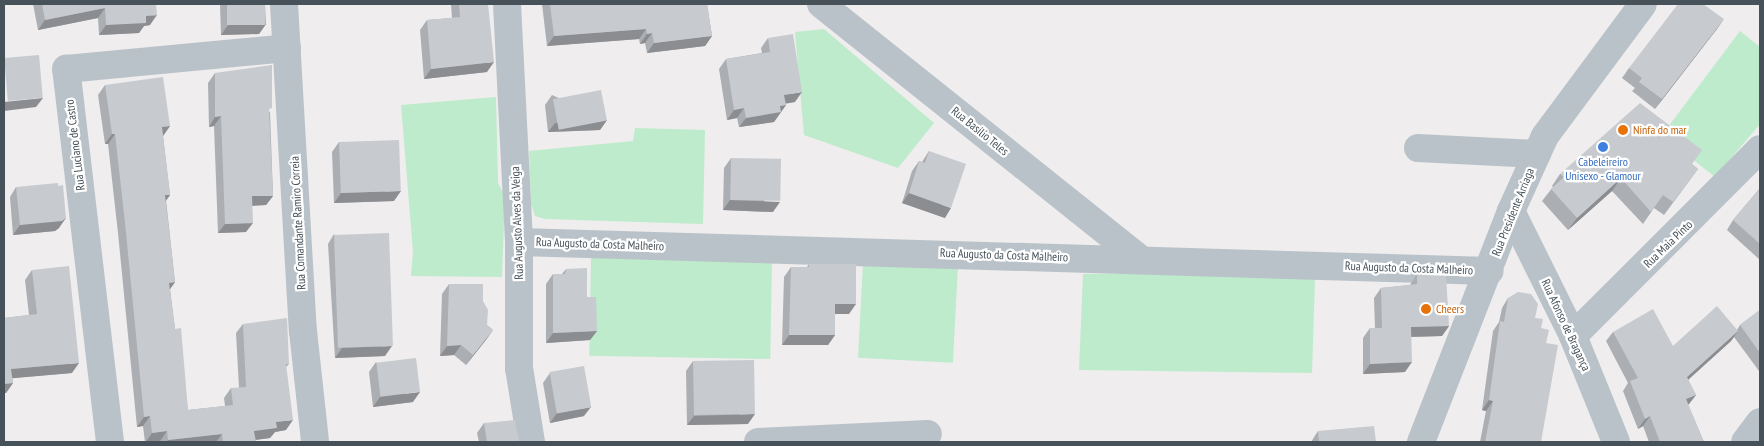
<!DOCTYPE html>
<html>
<head>
<meta charset="utf-8">
<style>
	body { margin:0 }
	#map { position:relative; width:1764px; height:446px; overflow:hidden; background:#efeded; font-family:"PT Sans Narrow",sans-serif }
	div>[style] { position:absolute }
	.green>* { inset:0; background:#bdebcc; transform-origin:0 0 }
	.minor>* { height:28px; margin:-14px; padding:0 14px; transform-origin:14px; border-radius:14px; background:#b9c2c9 }
	.tertiary>* { height:28px; margin:-14px; padding:0 14px; transform-origin:14px; border-radius:14px; background:#b9c2c9 }
	.wall>* { inset:0; background:#abaeb2 }
	.shaded-wall>* { inset:0; background:#8b8d91 }
	.building>* { inset:0; background:#c7cacf; transform-origin:0 0 }
	.dots>* { width:14px; height:14px; translate:-50% -50%; box-sizing:border-box; border:2px solid #fff; border-radius:50% }
	span { translate:-50% -50%; white-space:nowrap; text-align:center; line-height:1.15; -webkit-text-stroke:4.5px #fff; paint-order:stroke }
	.food-label { font-size:12px; color:#c56008 }
	.left { translate:0 -50%; text-align:left }
	.street-label { font-size:12px; color:#465159 }
	.shop-label { font-size:12px; color:#366cbe }
	.frame { position:absolute; inset:0; border:5px solid #465159; pointer-events:none }
</style>
</head>
<body>
<div id="map">
	<div class="green">
		<div style="clip-path:polygon(824px 29px,934px 123px,898px 168px,804px 135px,795px 32px)"></div>
		<div style="clip-path:polygon(1740px 31px,1760px 47px,1760px 124px,1715px 177px,1662px 135px)"></div>
		<div style="clip-path:polygon(496px 97px,498px 183px,505px 196px,502px 277px,411px 276px,413px 252px,401px 105px)"></div>
		<div style="clip-path:polygon(635px 128px,705px 130px,703px 224px,545px 219px,535px 216px,531px 204px,529px 151px,633px 141px)"></div>
		<div style="left:772px;top:258px;width:101px;height:181px;rotate:91deg"></div>
		<div style="left:863px;top:263px;width:95px;height:95px;rotate:3deg"></div>
		<div style="clip-path:polygon(1155px 273px,1315px 277px,1312px 373px,1079px 370px,1083px 274px)"></div>
	</div>
	<div class="minor">
		<div style="left:284px;top:4px;width:328px;rotate:86.7deg"></div>
		<div style="left:303px;top:331px;width:112px;rotate:83.8deg"></div>
		<div style="left:507px;top:4px;width:238px;rotate:87.1deg"></div>
		<div style="left:519px;top:242px;width:126px;rotate:90deg"></div>
		<div style="left:519px;top:368px;width:75px;rotate:80.8deg"></div>
		<div style="left:821px;top:4px;width:407px;rotate:38.6deg"></div>
		<div style="left:1418px;top:148px;width:119px;rotate:2.9deg"></div>
		<div style="left:1511px;top:211px;width:140px;rotate:63.6deg"></div>
		<div style="left:1573px;top:336px;width:114px;rotate:67.9deg"></div>
		<div style="left:519px;top:242px;width:971px;rotate:1.71deg"></div>
		<div style="left:1573px;top:336px;width:264px;rotate:-45deg"></div>
		<div style="left:110px;top:442px;width:376px;rotate:-96.7deg"></div>
		<div style="left:66px;top:69px;width:222px;rotate:-5.4deg"></div>
		<div style="left:758px;top:442px;width:170px;rotate:-2.7deg"></div>
		<div style="left:1745px;top:442px;width:25px;rotate:-53deg"></div>
	</div>
	<div class="tertiary">
		<div style="left:1421px;top:442px;width:248px;rotate:-68.7deg"></div>
		<div style="left:1511px;top:211px;width:82px;rotate:-65.6deg"></div>
		<div style="left:1545px;top:136px;width:164px;rotate:-53.4deg"></div>
	</div>
	<div class="wall">
		<div style="clip-path:polygon(33px 4px,156px 4px,150px 25px,144px 26px,139px 33px,99px 35px,98px 18px,38px 30px)"></div>
		<div style="clip-path:polygon(220px 4px,265px 4px,266px 24px,259px 34px,221px 35px)"></div>
		<div style="clip-path:polygon(451px 4px,488px 4px,487px 72px,424px 79px,420px 30px,427px 20px,452px 18px)"></div>
		<div style="clip-path:polygon(542px 4px,707px 4px,712px 36px,705px 46px,647px 53px,645px 43px,640px 44px,639px 39px,547px 46px)"></div>
		<div style="clip-path:polygon(1724px 19px,1655px 109px,1632px 91px,1635px 88px,1622px 78px,1629px 68px)"></div>
		<div style="clip-path:polygon(768px 38px,795px 102px,786px 103px,786px 105px,774px 122px,739px 127px,737px 118px,727px 120px,719px 69px,726px 59px,762px 53px,761px 48px)"></div>
		<div style="clip-path:polygon(215px 73px,270px 112px,273px 196px,266px 205px,252px 206px,246px 232px,218px 233px,214px 126px,209px 127px,208px 83px)"></div>
		<div style="clip-path:polygon(105px 85px,170px 126px,163px 136px,170px 195px,166px 200px,175px 282px,170px 289px,175px 329px,188px 410px,225px 406px,224px 398px,231px 388px,239px 388px,236px 333px,243px 324px,289px 364px,286px 367px,286px 430px,275px 432px,270px 438px,256px 440px,256px 442px,160px 442px,160px 441px,145px 442px,143px 426px,137px 427px,118px 233px,108px 144px,105px 144px,98px 95px)"></div>
		<div style="clip-path:polygon(552px 95px,607px 120px,600px 130px,548px 132px,545px 105px)"></div>
		<div style="clip-path:polygon(339px 142px,394px 201px,334px 203px,332px 152px)"></div>
		<div style="clip-path:polygon(929px 151px,945px 218px,902px 203px,912px 171px,919px 161px,922px 162px)"></div>
		<div style="clip-path:polygon(731px 158px,773px 212px,723px 210px,724px 168px)"></div>
		<div style="clip-path:polygon(1692px 164px,1698px 169px,1664px 215px,1654px 208px,1643px 224px,1612px 191px,1568px 230px,1542px 201px,1553px 187px,1552px 186px,1560px 174px)"></div>
		<div style="clip-path:polygon(16px 187px,59px 228px,55px 231px,13px 235px,10px 197px)"></div>
		<div style="clip-path:polygon(1760px 188px,1760px 260px,1727px 230px,1733px 220px)"></div>
		<div style="clip-path:polygon(334px 234px,385px 356px,335px 358px,328px 244px)"></div>
		<div style="clip-path:polygon(809px 264px,849px 314px,835px 314px,835px 335px,828px 345px,782px 345px,784px 277px,791px 267px,807px 267px)"></div>
		<div style="clip-path:polygon(566px 269px,587px 297px,597px 331px,590px 340px,546px 343px,546px 284px,553px 274px,562px 274px)"></div>
		<div style="clip-path:polygon(32px 270px,72px 373px,12px 378px,13px 383px,6px 393px,4px 393px,4px 318px,29px 315px,25px 280px)"></div>
		<div style="clip-path:polygon(1417px 274px,1449px 326px,1442px 336px,1411px 337px,1405px 372px,1363px 374px,1363px 338px,1370px 328px,1375px 328px,1374px 298px,1381px 288px,1410px 285px)"></div>
		<div style="clip-path:polygon(449px 284px,483px 301px,487px 325px,493px 330px,466px 365px,454px 355px,440px 356px,442px 294px)"></div>
		<div style="clip-path:polygon(1508px 298px,1535px 318px,1541px 328px,1546px 343px,1541px 442px,1480px 442px,1486px 411px,1482px 410px,1493px 331px,1499px 322px,1502px 308px)"></div>
		<div style="clip-path:polygon(1760px 310px,1760px 370px,1759px 371px,1734px 337px,1731px 341px,1688px 380px,1696px 395px,1688px 405px,1704px 442px,1649px 442px,1643px 426px,1638px 429px,1623px 391px,1628px 383px,1606px 341px,1613px 332px,1673px 346px,1737px 330px,1740px 325px)"></div>
		<div style="clip-path:polygon(693px 361px,748px 424px,687px 425px,686px 371px)"></div>
		<div style="clip-path:polygon(376px 362px,413px 402px,373px 407px,369px 372px)"></div>
		<div style="clip-path:polygon(550px 373px,584px 416px,550px 423px,543px 383px)"></div>
		<div style="clip-path:polygon(484px 423px,519px 442px,479px 442px,477px 433px)"></div>
		<div style="clip-path:polygon(1318px 431px,1376px 442px,1311px 442px)"></div>
	</div>
	<div class="shaded-wall">
		<div style="clip-path:polygon(105px 8px,98px 18px,38px 30px,45px 20px)"></div>
		<div style="clip-path:polygon(157px 15px,150px 25px,144px 26px,139px 33px,99px 35px,106px 25px,146px 16px)"></div>
		<div style="clip-path:polygon(1724px 19px,1717px 29px,1655px 109px,1662px 99px)"></div>
		<div style="clip-path:polygon(266px 24px,259px 34px,221px 35px,228px 25px)"></div>
		<div style="clip-path:polygon(646px 29px,639px 39px,547px 46px,554px 36px)"></div>
		<div style="clip-path:polygon(652px 33px,645px 43px,640px 44px,647px 34px)"></div>
		<div style="clip-path:polygon(712px 36px,705px 46px,647px 53px,654px 43px)"></div>
		<div style="clip-path:polygon(494px 62px,487px 72px,424px 79px,431px 69px)"></div>
		<div style="clip-path:polygon(802px 92px,795px 102px,778px 105px,784px 95px)"></div>
		<div style="clip-path:polygon(43px 98px,36px 107px,4px 111px,4px 102px)"></div>
		<div style="clip-path:polygon(786px 105px,774px 122px,739px 127px,746px 118px,780px 106px)"></div>
		<div style="clip-path:polygon(744px 108px,737px 118px,727px 120px,734px 110px)"></div>
		<div style="clip-path:polygon(221px 116px,214px 126px,209px 127px,215px 117px)"></div>
		<div style="clip-path:polygon(607px 120px,600px 130px,548px 132px,555px 123px)"></div>
		<div style="clip-path:polygon(170px 126px,163px 136px,155px 137px,162px 127px)"></div>
		<div style="clip-path:polygon(112px 134px,115px 134px,108px 144px,105px 144px)"></div>
		<div style="clip-path:polygon(1621px 178px,1612px 191px,1568px 230px,1577px 218px)"></div>
		<div style="clip-path:polygon(401px 191px,394px 201px,334px 203px,341px 193px)"></div>
		<div style="clip-path:polygon(909px 193px,951px 208px,945px 218px,902px 203px)"></div>
		<div style="clip-path:polygon(165px 195px,170px 195px,163px 205px)"></div>
		<div style="clip-path:polygon(252px 196px,273px 196px,266px 205px,245px 206px)"></div>
		<div style="clip-path:polygon(730px 200px,780px 202px,773px 212px,723px 210px)"></div>
		<div style="clip-path:polygon(66px 218px,59px 228px,55px 231px,13px 235px,20px 225px)"></div>
		<div style="clip-path:polygon(253px 223px,246px 232px,218px 233px,225px 224px)"></div>
		<div style="clip-path:polygon(175px 282px,168px 292px,169px 283px)"></div>
		<div style="clip-path:polygon(835px 304px,856px 304px,849px 314px,828px 314px)"></div>
		<div style="clip-path:polygon(1449px 326px,1442px 336px,1404px 337px,1411px 327px)"></div>
		<div style="clip-path:polygon(493px 330px,486px 340px,466px 365px,473px 355px)"></div>
		<div style="clip-path:polygon(597px 331px,590px 340px,546px 343px,553px 333px)"></div>
		<div style="clip-path:polygon(1738px 331px,1731px 341px,1680px 387px,1687px 377px)"></div>
		<div style="clip-path:polygon(789px 335px,835px 335px,828px 345px,782px 345px)"></div>
		<div style="clip-path:polygon(461px 345px,454px 355px,440px 356px,447px 346px)"></div>
		<div style="clip-path:polygon(392px 346px,385px 356px,335px 358px,342px 348px)"></div>
		<div style="clip-path:polygon(1412px 362px,1405px 372px,1363px 374px,1370px 364px)"></div>
		<div style="clip-path:polygon(79px 363px,72px 373px,4px 379px,11px 369px)"></div>
		<div style="clip-path:polygon(13px 383px,6px 393px,4px 393px,4px 384px)"></div>
		<div style="clip-path:polygon(420px 392px,413px 402px,373px 407px,380px 397px)"></div>
		<div style="clip-path:polygon(1696px 395px,1689px 404px,1679px 409px,1686px 399px)"></div>
		<div style="clip-path:polygon(1489px 400px,1493px 401px,1486px 411px,1482px 410px)"></div>
		<div style="clip-path:polygon(591px 407px,584px 416px,550px 423px,557px 413px)"></div>
		<div style="clip-path:polygon(755px 414px,748px 424px,687px 425px,694px 416px)"></div>
		<div style="clip-path:polygon(150px 416px,143px 426px,137px 427px,144px 417px)"></div>
		<div style="clip-path:polygon(1650px 416px,1643px 426px,1638px 429px,1645px 419px)"></div>
		<div style="clip-path:polygon(293px 420px,286px 430px,275px 432px,270px 438px,247px 441px,254px 431px,276px 422px)"></div>
		<div style="clip-path:polygon(167px 431px,160px 441px,146px 442px,152px 433px)"></div>
		<div style="clip-path:polygon(222px 434px,216px 442px,167px 442px,168px 440px)"></div>
	</div>
	<div class="building">
		<div style="clip-path:polygon(42px 4px,156px 4px,157px 15px,146px 16px,146px 23px,106px 25px,105px 8px,45px 20px)"></div>
		<div style="left:227px;top:4px;width:38px;height:21px"></div>
		<div style="clip-path:polygon(459px 4px,488px 4px,494px 62px,431px 69px,427px 20px,460px 17px)"></div>
		<div style="clip-path:polygon(550px 4px,707px 4px,712px 36px,654px 43px,652px 33px,647px 34px,646px 29px,554px 36px)"></div>
		<div style="clip-path:polygon(1678px 4px,1696px 4px,1697px 5px,1698px 4px,1703px 4px,1724px 19px,1662px 99px,1639px 82px,1642px 78px,1629px 68px)"></div>
		<div style="clip-path:polygon(793px 34px,802px 92px,784px 95px,786px 105px,780px 106px,781px 112px,746px 118px,744px 108px,734px 110px,726px 59px,770px 52px,768px 38px)"></div>
		<div style="left:39px;top:55px;width:43px;height:35px;rotate:85deg"></div>
		<div style="clip-path:polygon(272px 65px,272px 108px,269px 109px,273px 196px,252px 196px,253px 223px,225px 224px,221px 116px,215px 117px,215px 73px)"></div>
		<div style="clip-path:polygon(163px 77px,170px 126px,162px 127px,170px 195px,165px 195px,175px 282px,169px 283px,175px 329px,181px 328px,188px 410px,233px 405px,231px 388px,246px 387px,243px 324px,287px 318px,289px 364px,286px 364px,293px 420px,276px 422px,277px 428px,254px 431px,256px 442px,223px 442px,222px 434px,168px 440px,167px 431px,152px 433px,150px 416px,144px 417px,125px 223px,115px 134px,112px 134px,105px 85px)"></div>
		<div style="left:601px;top:90px;width:31px;height:49px;rotate:79deg"></div>
		<div style="clip-path:polygon(1640px 103px,1702px 150px,1692px 164px,1698px 169px,1673px 202px,1663px 195px,1651px 212px,1621px 178px,1577px 218px,1551px 189px,1564px 177px,1560px 174px)"></div>
		<div style="left:399px;top:140px;width:51px;height:60px;rotate:88deg"></div>
		<div style="clip-path:polygon(929px 151px,966px 164px,951px 208px,909px 193px,919px 161px,925px 163px)"></div>
		<div style="left:731px;top:158px;width:50px;height:42px;rotate:1deg"></div>
		<div style="clip-path:polygon(58px 183px,58px 186px,63px 185px,66px 218px,62px 221px,20px 225px,16px 187px)"></div>
		<div style="clip-path:polygon(1760px 188px,1760px 244px,1733px 220px)"></div>
		<div style="left:389px;top:233px;width:113px;height:55px;rotate:88deg"></div>
		<div style="clip-path:polygon(809px 264px,856px 264px,856px 304px,835px 304px,835px 335px,789px 335px,791px 267px,809px 267px)"></div>
		<div style="clip-path:polygon(69px 266px,79px 363px,11px 369px,13px 383px,4px 384px,4px 318px,37px 314px,32px 270px)"></div>
		<div style="clip-path:polygon(587px 268px,587px 297px,596px 297px,597px 331px,553px 333px,553px 274px,565px 274px,566px 269px)"></div>
		<div style="clip-path:polygon(1417px 274px,1446px 275px,1449px 326px,1411px 327px,1412px 362px,1370px 364px,1370px 328px,1382px 328px,1381px 288px,1417px 284px)"></div>
		<div style="clip-path:polygon(449px 284px,483px 284px,483px 301px,488px 310px,487px 325px,493px 330px,473px 355px,461px 345px,447px 346px)"></div>
		<div style="clip-path:polygon(1518px 292px,1531px 294px,1538px 304px,1535px 318px,1543px 319px,1541px 328px,1549px 330px,1546px 343px,1558px 345px,1541px 442px,1485px 442px,1493px 401px,1489px 400px,1500px 321px,1504px 322px,1508px 298px)"></div>
		<div style="clip-path:polygon(1717px 306px,1738px 331px,1687px 377px,1696px 395px,1686px 399px,1704px 442px,1660px 442px,1650px 416px,1645px 419px,1630px 381px,1638px 378px,1613px 332px,1653px 309px,1673px 346px)"></div>
		<div style="clip-path:polygon(1760px 310px,1760px 353px,1740px 325px)"></div>
		<div style="left:416px;top:358px;width:34px;height:40px;rotate:83deg"></div>
		<div style="left:754px;top:360px;width:54px;height:61px;rotate:89deg"></div>
		<div style="left:584px;top:366px;width:42px;height:35px;rotate:80deg"></div>
		<div style="clip-path:polygon(515px 420px,519px 442px,487px 442px,484px 423px)"></div>
		<div style="clip-path:polygon(1374px 426px,1376px 442px,1319px 442px,1318px 431px)"></div>
	</div>
	<div class="dots">
		<div style="left:1623px;top:130px;background:#e8710a"></div>
		<div style="left:1603px;top:147px;background:#3f7fe0"></div>
		<div style="left:1426px;top:309px;background:#e8710a"></div>
	</div>
	<div class="food-label">
		<span class="left" style="left:1633px;top:130px">Ninfa do mar</span>
		<span class="left" style="left:1436px;top:309px">Cheers</span>
	</div>
	<div class="street-label">
		<span style="left:980px;top:131px;rotate:39deg">Rua Basílio Teles</span>
		<span style="left:75px;top:145px;rotate:-97deg">Rua Luciano de Castro</span>
		<span style="left:1513px;top:212px;rotate:-68deg">Rua Presidente Arriaga</span>
		<span style="left:298px;top:223px;rotate:-93deg">Rua Comandante Ramiro Correia</span>
		<span style="left:517px;top:223px;rotate:-92deg">Rua Augusto Alves da Veiga</span>
		<span style="left:600px;top:244px;rotate:2deg">Rua Augusto da Costa Malheiro</span>
		<span style="left:1668px;top:244px;rotate:-44deg">Rua Maia Pinto</span>
		<span style="left:1004px;top:255px;rotate:2deg">Rua Augusto da Costa Malheiro</span>
		<span style="left:1409px;top:268px;rotate:2deg">Rua Augusto da Costa Malheiro</span>
		<span style="left:1566px;top:325px;rotate:65deg">Rua Afonso de Bragança</span>
	</div>
	<div class="shop-label">
		<span style="left:1603px;top:169px">Cabeleireiro<br>Unisexo - Glamour</span>
	</div>
	<div class="frame"></div>
</div>
</body>
</html>
